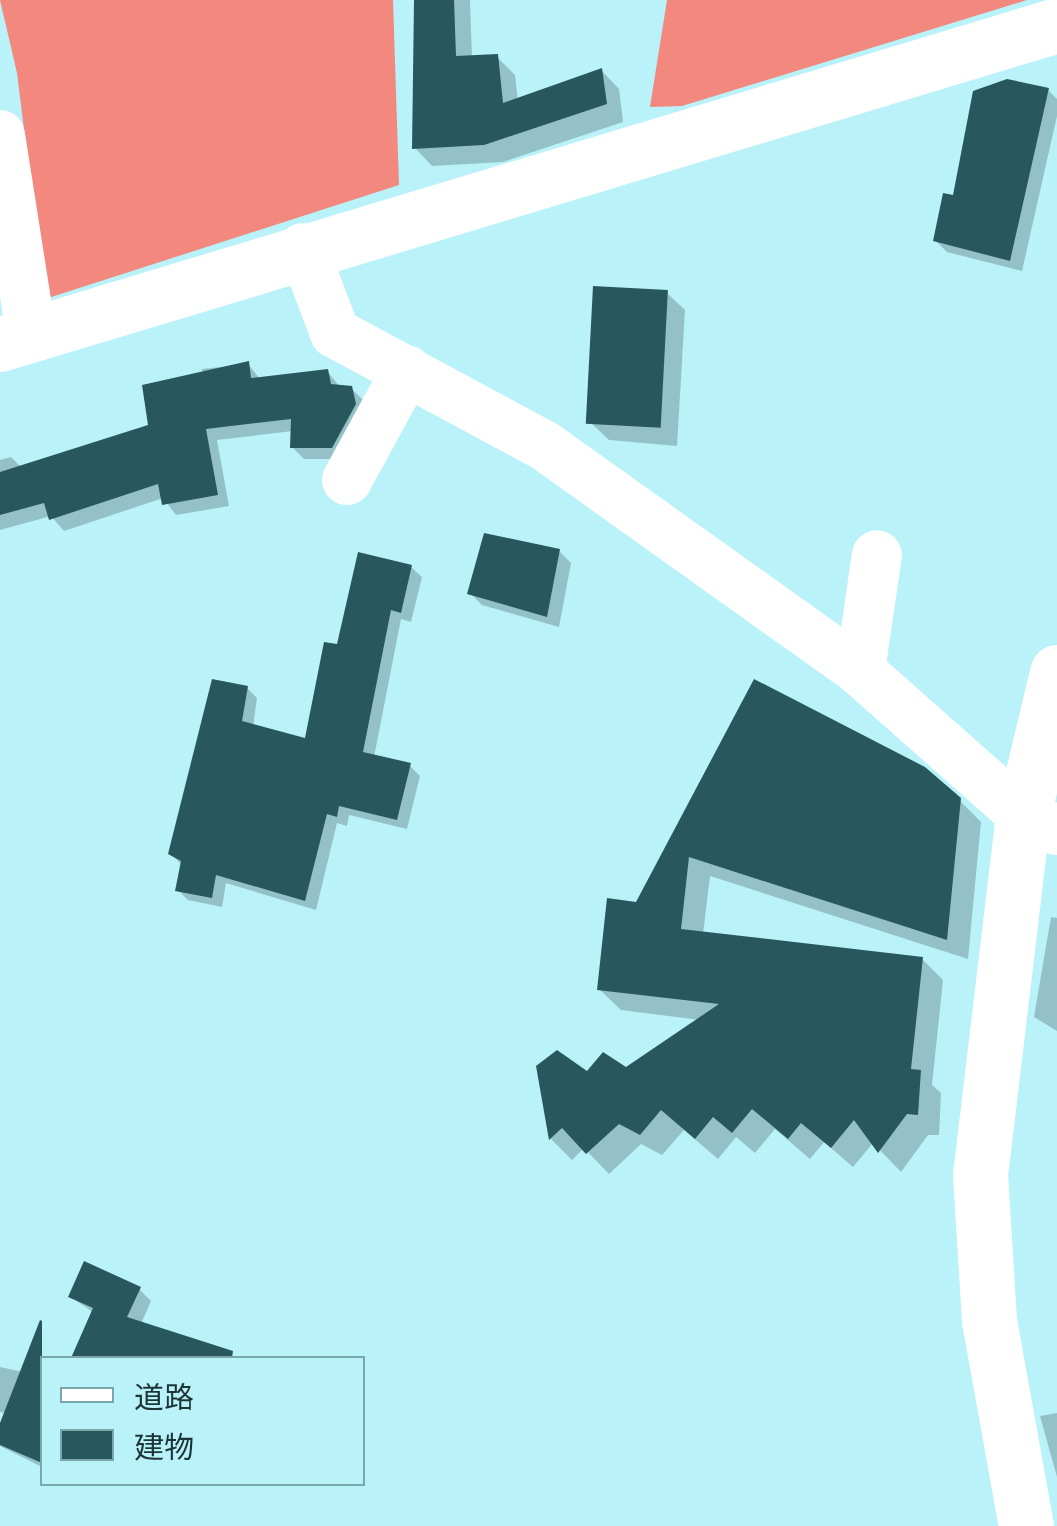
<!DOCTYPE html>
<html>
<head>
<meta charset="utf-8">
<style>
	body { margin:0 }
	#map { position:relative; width:1057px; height:1526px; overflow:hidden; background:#b9f2f9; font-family:"Work Sans","Noto Sans JP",sans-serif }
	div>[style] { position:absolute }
	.forest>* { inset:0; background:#f2887e }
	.shadow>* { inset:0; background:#0003 }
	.building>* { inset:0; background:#28585e; transform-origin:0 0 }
	.minor>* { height:50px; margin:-25px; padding:0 25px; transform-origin:25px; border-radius:25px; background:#fff }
	.tertiary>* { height:55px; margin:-27.5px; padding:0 27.5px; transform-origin:27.5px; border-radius:27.5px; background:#fff }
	span { translate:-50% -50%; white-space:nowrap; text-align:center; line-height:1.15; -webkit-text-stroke:10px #b9f2f9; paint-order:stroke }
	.legend { position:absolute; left:40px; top:1356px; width:325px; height:130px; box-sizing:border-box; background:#b9f2f9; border:2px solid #7ba6ab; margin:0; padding:12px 18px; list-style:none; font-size:30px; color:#1d3437 }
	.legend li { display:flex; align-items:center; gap:20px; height:50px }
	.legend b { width:50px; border:2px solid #7ba6ab }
</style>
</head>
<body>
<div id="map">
	<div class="forest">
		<div style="clip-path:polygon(0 0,393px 0,399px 185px,45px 299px,17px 73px)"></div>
		<div style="clip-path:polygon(667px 0,1027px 0,682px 106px,650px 107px)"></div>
	</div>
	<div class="shadow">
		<div style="clip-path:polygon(415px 0,470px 0,472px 58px,497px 57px,515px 75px,518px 101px,602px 71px,619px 89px,623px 122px,503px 162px,432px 166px,415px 148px)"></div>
		<div style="clip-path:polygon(1048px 90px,1057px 99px,1057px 116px,1022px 271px,947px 252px,935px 240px,955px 198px)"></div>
		<div style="clip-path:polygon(667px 293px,685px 310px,677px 446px,609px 440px,591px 423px)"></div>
		<div style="clip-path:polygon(248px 364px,260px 379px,327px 371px,340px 387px,351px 388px,363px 400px,344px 459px,304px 459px,292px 447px,293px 431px,217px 440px,229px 506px,176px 515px,163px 498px,64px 531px,51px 516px,0 530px,0 460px,11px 457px,22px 468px,151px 427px,203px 378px,202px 369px)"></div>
		<div style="clip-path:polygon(559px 551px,571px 563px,559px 627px,482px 605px,470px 593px)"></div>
		<div style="clip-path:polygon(411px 567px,422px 577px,411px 622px,401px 619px,374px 757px,410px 766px,420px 776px,407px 829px,349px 815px,347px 826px,337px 823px,316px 910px,226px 883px,222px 907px,188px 900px,178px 890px,182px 865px,170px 853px,247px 688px,257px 698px,253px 727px,307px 741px,339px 647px)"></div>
		<div style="clip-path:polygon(755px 683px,959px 800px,981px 822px,968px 959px,710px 876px,703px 934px,922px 959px,943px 980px,932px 1085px,941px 1093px,939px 1135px,928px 1135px,901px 1172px,873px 1143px,853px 1167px,824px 1142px,810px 1159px,775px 1129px,755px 1153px,736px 1137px,718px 1159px,684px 1130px,662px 1155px,641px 1144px,609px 1174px,584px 1148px,572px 1160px,551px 1139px,539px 1067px,588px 1075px,626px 1070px,700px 1020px,621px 1010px,599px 989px)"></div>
		<div style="clip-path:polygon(1051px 917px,1057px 918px,1057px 1031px,1034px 1017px)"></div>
		<div style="clip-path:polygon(139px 1289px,151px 1301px,141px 1324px,200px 1351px,198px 1358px,74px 1358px,94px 1313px,71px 1297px)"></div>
		<div style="clip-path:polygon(0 1367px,42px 1376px,42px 1467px,0 1446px,7px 1413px,0 1412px)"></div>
		<div style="clip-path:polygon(1057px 1413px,1057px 1477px,1040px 1416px)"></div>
	</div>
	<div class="building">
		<div style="clip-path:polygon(414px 0,454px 0,456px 56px,498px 54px,503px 103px,602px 68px,607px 104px,484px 145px,412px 149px)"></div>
		<div style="clip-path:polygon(1007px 79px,1049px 88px,1010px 261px,933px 241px,943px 193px,953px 195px,973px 91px)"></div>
		<div style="left:593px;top:286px;width:75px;height:138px;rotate:3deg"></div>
		<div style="clip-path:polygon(249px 361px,251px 378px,328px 369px,331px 384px,352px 386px,356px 404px,332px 448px,290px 448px,291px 419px,206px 429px,218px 495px,162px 505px,158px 484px,49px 520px,44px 503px,0 515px,0 472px,148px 425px,142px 385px)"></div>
		<div style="clip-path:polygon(484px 533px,560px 549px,547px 617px,467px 594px)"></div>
		<div style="clip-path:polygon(358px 552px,412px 565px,401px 613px,391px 610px,363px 752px,411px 763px,397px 820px,339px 806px,337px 817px,327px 814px,305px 901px,216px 875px,212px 898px,175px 891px,181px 861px,168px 854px,212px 679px,248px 686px,242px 721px,305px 738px,324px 642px,337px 644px)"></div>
		<div style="clip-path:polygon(754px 679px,925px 767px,961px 798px,947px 940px,689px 857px,681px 929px,923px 957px,911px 1069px,921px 1070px,918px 1115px,907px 1114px,878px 1153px,854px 1120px,831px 1148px,801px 1123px,788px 1139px,752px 1109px,732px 1133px,713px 1117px,695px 1139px,661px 1110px,640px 1135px,619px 1124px,586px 1154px,562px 1128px,549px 1140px,536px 1066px,557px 1050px,587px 1071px,603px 1052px,626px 1067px,719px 1004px,597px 990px,607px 898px,636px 902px)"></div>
		<div style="clip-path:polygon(84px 1261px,141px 1287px,127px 1317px,233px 1351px,232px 1358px,71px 1358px,93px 1308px,68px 1297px)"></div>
		<div style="clip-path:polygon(40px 1320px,42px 1321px,42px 1463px,0 1445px,0 1423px)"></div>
	</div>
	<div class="minor">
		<div style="left:0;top:135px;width:200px;rotate:81.1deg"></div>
		<div style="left:303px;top:248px;width:91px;rotate:69.4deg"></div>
		<div style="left:335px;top:333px;width:238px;rotate:28.3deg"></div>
		<div style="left:545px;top:446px;width:387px;rotate:35.5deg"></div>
		<div style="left:860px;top:671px;width:217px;rotate:41.5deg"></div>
		<div style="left:1023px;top:815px;width:37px;rotate:24deg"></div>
		<div style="left:347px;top:480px;width:125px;rotate:-61.4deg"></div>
		<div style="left:860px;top:671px;width:117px;rotate:-81.7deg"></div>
	</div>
	<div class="tertiary">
		<div style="left:0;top:344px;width:1104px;rotate:-16.79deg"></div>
		<div style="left:1026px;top:1526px;width:208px;rotate:-100.2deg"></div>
		<div style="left:989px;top:1321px;width:146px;rotate:-93.5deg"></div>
		<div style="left:980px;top:1175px;width:363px;rotate:-83.2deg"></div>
		<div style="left:1023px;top:815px;width:147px;rotate:-76.6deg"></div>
	</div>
	<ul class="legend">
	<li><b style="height:12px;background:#fff"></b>道路</li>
	<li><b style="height:28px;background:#28585e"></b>建物</li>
	</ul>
</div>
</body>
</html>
